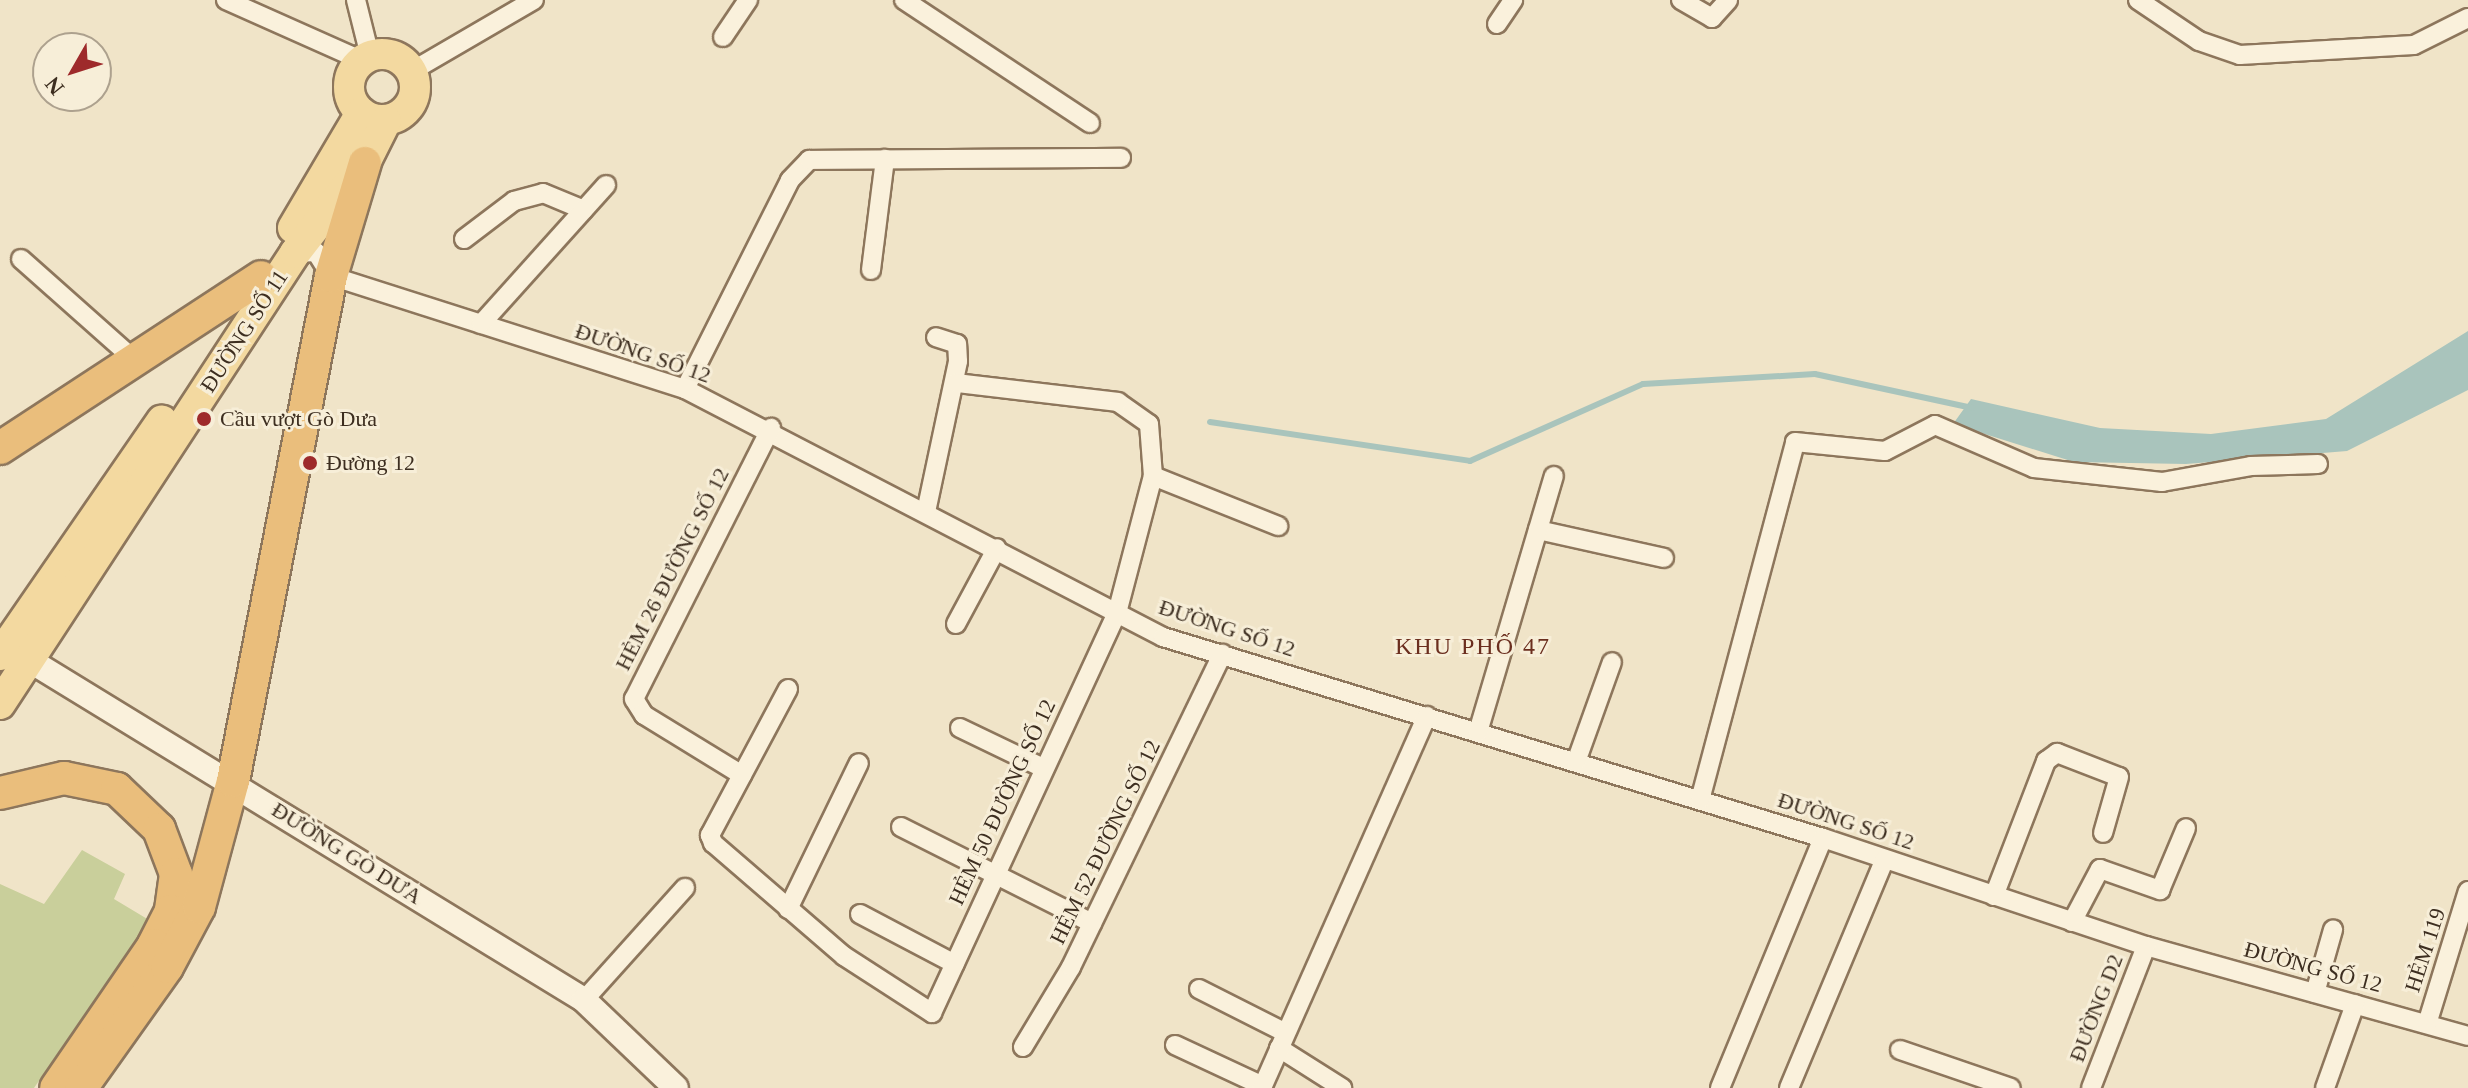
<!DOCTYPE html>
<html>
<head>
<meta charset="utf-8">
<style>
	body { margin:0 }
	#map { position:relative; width:2468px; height:1088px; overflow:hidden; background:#f0e4c8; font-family:"Times New Roman",serif }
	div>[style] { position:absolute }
	.green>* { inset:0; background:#c9cf9b }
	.water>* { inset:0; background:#a9c4bc }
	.stream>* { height:6px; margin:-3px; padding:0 3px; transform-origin:3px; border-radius:3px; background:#a9c4bc }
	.roads { filter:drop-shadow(2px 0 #8d765c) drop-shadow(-2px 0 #8d765c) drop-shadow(0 2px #8d765c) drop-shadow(0 -2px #8d765c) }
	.minor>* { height:18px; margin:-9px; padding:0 9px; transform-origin:9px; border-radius:9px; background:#faf1dc }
	.tertiary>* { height:24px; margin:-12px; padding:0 12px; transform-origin:12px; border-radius:12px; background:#faf1dc }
	.primary>* { height:30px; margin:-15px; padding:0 15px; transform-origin:15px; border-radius:15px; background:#f3d9a0 }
	.primary>.ring { margin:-15px; padding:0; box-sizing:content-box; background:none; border:30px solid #f3d9a0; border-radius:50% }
	.trunk>* { height:32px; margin:-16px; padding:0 16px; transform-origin:16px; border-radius:16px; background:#eabe7c }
	.dots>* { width:22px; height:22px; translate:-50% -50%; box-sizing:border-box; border:4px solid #f7eed8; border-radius:50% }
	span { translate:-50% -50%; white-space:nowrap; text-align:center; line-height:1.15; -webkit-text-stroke:6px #f7eed8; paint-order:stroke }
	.street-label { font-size:22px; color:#3d2e20 }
	.poi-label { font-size:22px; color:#3d2e20 }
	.left { translate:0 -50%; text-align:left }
	.neighbourhood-label { font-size:24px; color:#6b2e1e; letter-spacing:2px }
	.north { position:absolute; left:32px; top:32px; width:80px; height:80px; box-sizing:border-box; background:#f7eed8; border:2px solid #ada18e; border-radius:50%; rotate:231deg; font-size:22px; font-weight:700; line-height:32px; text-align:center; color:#3d2e20 }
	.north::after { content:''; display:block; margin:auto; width:28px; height:36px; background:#9e2a2b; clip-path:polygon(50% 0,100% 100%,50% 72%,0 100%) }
</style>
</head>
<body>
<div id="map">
	<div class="green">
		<div style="clip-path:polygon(82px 850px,125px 874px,114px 899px,149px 920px,34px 1088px,0 1088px,0 884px,44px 904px)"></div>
	</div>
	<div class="water">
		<div style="clip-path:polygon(2468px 331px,2468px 390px,2347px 451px,2186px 464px,2074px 462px,1953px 424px,1971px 399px,2100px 428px,2211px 434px,2326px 419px)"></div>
	</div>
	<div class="stream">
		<div style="left:1210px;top:422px;width:263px;rotate:8.5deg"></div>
		<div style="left:1470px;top:461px;width:189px;rotate:-24deg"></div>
		<div style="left:1643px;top:384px;width:172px;rotate:-3.3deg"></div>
		<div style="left:1815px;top:374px;width:161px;rotate:12.2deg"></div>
	</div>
	<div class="roads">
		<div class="minor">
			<div style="left:226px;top:0;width:148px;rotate:24deg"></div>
			<div style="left:356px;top:0;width:58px;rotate:76deg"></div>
			<div style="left:904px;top:0;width:223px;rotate:33.5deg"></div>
			<div style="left:1681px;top:0;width:36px;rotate:30deg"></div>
			<div style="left:1712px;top:18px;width:24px;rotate:-48deg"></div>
			<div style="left:2138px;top:0;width:73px;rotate:33.9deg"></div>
			<div style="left:2199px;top:41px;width:43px;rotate:18.9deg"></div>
			<div style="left:2240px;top:55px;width:174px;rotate:-3.3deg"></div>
			<div style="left:2414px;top:45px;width:60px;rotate:-26.6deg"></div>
			<div style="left:1497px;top:24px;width:29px;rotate:-56deg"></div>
			<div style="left:723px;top:37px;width:45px;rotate:-56deg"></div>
			<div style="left:412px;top:71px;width:141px;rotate:-30.2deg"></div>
			<div style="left:464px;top:239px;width:63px;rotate:-37.2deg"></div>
			<div style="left:514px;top:201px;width:30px;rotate:-15deg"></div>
			<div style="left:543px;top:193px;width:44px;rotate:22.5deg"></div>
			<div style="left:295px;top:253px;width:21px;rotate:-3deg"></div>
			<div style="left:316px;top:252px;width:28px;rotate:58deg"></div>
			<div style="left:331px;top:276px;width:372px;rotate:17.7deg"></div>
			<div style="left:685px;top:389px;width:539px;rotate:27.42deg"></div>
			<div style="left:1163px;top:637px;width:690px;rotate:16.94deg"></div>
			<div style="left:1823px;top:838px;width:341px;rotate:18.5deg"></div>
			<div style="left:2146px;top:946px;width:334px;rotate:15.6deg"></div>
			<div style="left:21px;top:259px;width:155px;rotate:41.6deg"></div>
			<div style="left:871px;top:270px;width:112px;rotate:-82.8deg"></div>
			<div style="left:481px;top:324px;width:187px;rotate:-48deg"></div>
			<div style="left:685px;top:389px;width:234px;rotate:-63.3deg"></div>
			<div style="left:790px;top:180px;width:28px;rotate:-46deg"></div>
			<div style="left:809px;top:160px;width:312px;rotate:-0.4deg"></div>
			<div style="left:1153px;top:476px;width:135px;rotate:21.8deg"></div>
			<div style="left:926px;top:512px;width:154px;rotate:-78deg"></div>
			<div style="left:958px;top:361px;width:17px;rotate:-93deg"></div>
			<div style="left:957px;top:344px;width:22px;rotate:-162deg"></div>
			<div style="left:1538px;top:530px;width:129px;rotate:12.5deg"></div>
			<div style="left:956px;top:624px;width:86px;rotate:-61.7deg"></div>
			<div style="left:788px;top:689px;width:166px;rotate:118.1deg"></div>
			<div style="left:710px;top:835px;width:9px;rotate:69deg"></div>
			<div style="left:713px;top:843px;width:173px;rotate:40.8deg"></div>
			<div style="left:844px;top:956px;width:105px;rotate:32.9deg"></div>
			<div style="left:932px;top:1013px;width:441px;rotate:-65.2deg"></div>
			<div style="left:1117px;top:613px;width:142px;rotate:-75.3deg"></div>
			<div style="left:1153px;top:476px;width:52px;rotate:-94.4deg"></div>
			<div style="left:1149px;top:424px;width:38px;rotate:-145deg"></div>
			<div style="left:1118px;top:402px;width:163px;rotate:-173.3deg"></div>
			<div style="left:960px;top:728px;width:92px;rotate:25.7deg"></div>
			<div style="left:1478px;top:732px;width:267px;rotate:-73.5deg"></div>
			<div style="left:1576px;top:762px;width:106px;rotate:-70.2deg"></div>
			<div style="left:742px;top:775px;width:115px;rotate:-148.5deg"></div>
			<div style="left:644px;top:715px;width:19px;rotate:-122deg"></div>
			<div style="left:634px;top:699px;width:304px;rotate:-63.2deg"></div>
			<div style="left:1700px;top:800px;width:370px;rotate:-75.1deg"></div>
			<div style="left:1795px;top:442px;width:90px;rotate:5.7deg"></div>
			<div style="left:1885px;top:451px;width:56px;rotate:-27.5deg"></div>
			<div style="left:1935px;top:425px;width:108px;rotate:23.5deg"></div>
			<div style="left:2034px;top:468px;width:129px;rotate:6.2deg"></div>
			<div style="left:2162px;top:482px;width:90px;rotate:-10.2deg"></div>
			<div style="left:2251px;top:466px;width:67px;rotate:-1.7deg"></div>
			<div style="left:901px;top:827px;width:214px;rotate:26.7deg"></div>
			<div style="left:1994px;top:896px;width:145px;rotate:-68.9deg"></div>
			<div style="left:2046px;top:761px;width:14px;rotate:-36deg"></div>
			<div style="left:2057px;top:753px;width:66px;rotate:21.2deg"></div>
			<div style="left:2119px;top:777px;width:58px;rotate:105.9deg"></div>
			<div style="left:788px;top:909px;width:162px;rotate:-64.1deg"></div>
			<div style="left:860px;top:914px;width:107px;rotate:27.8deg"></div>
			<div style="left:2072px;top:922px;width:60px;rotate:-62.2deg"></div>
			<div style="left:2100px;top:869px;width:64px;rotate:19.3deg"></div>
			<div style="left:2160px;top:890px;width:67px;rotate:-67.2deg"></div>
			<div style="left:1199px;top:989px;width:97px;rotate:26.8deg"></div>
			<div style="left:2315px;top:993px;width:66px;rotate:-74.1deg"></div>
			<div style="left:584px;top:1000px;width:151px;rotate:-48deg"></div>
			<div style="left:2427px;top:1024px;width:139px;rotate:-72.9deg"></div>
			<div style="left:1175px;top:1045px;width:97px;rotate:25deg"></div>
			<div style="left:1023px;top:1047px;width:93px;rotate:-59deg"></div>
			<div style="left:1071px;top:967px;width:348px;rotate:-64.2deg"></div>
			<div style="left:1279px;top:1048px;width:75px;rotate:32.4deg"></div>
			<div style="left:1900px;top:1050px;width:117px;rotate:18.9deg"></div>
			<div style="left:1262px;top:1088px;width:407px;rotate:-66.1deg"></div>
			<div style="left:1720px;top:1088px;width:270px;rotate:-67.6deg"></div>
			<div style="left:1789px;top:1088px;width:248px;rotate:-67.3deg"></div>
			<div style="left:2091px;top:1088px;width:152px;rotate:-68.8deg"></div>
			<div style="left:2325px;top:1088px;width:89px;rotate:-70.3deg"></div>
		</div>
		<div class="tertiary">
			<div style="left:16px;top:652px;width:666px;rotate:31.49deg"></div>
			<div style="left:584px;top:1000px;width:127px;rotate:43.7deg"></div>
		</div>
		<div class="primary">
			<div class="ring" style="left:349px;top:54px;width:36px;height:36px"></div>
			<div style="left:293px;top:228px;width:134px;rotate:-59.4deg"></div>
			<div style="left:0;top:655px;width:285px;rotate:-55.4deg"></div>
			<div style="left:0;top:704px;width:539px;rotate:-56.81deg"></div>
			<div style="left:295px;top:253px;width:114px;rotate:-52.1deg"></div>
			<div style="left:365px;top:163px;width:47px;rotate:-63.4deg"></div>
		</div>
		<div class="trunk">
			<div style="left:0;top:448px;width:312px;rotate:-33.2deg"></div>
			<div style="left:0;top:793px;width:66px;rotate:-13.2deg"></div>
			<div style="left:64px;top:778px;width:54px;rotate:11.7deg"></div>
			<div style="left:117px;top:789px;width:58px;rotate:43.6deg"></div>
			<div style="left:159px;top:829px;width:48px;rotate:69.3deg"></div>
			<div style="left:176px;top:874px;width:37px;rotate:98deg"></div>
			<div style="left:171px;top:911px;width:38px;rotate:117deg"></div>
			<div style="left:154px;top:945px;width:173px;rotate:124.4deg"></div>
			<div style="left:81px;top:1088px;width:148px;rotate:-54.6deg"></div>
			<div style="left:167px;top:967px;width:68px;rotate:-61.9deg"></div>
			<div style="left:199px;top:907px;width:131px;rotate:-74.9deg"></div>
			<div style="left:233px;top:781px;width:514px;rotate:-79.02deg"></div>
			<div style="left:331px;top:276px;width:118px;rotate:-73.3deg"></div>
		</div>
	</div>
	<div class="dots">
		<div style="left:204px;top:419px;background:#9e2a2b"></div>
		<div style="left:310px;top:463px;background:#9e2a2b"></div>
	</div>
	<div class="street-label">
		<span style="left:244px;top:331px;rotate:-57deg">ĐƯỜNG SỐ 11</span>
		<span style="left:643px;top:353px;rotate:19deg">ĐƯỜNG SỐ 12</span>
		<span style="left:672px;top:569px;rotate:-63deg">HẺM 26 ĐƯỜNG SỐ 12</span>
		<span style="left:1227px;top:628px;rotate:18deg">ĐƯỜNG SỐ 12</span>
		<span style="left:1002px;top:802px;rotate:-65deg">HẺM 50 ĐƯỜNG SỐ 12</span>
		<span style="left:1846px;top:821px;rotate:18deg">ĐƯỜNG SỐ 12</span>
		<span style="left:1105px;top:842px;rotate:-64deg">HẺM 52 ĐƯỜNG SỐ 12</span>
		<span style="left:347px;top:853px;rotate:32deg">ĐƯỜNG GÒ DƯA</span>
		<span style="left:2425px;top:950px;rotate:-72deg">HẺM 119</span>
		<span style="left:2313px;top:967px;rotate:15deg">ĐƯỜNG SỐ 12</span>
		<span style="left:2096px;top:1008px;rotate:-69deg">ĐƯỜNG D2</span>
	</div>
	<div class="poi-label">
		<span class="left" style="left:220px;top:419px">Cầu vượt Gò Dưa</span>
		<span class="left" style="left:326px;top:463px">Đường 12</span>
	</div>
	<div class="neighbourhood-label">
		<span style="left:1473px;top:647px">KHU PHỐ 47</span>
	</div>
	<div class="north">N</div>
</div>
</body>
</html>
